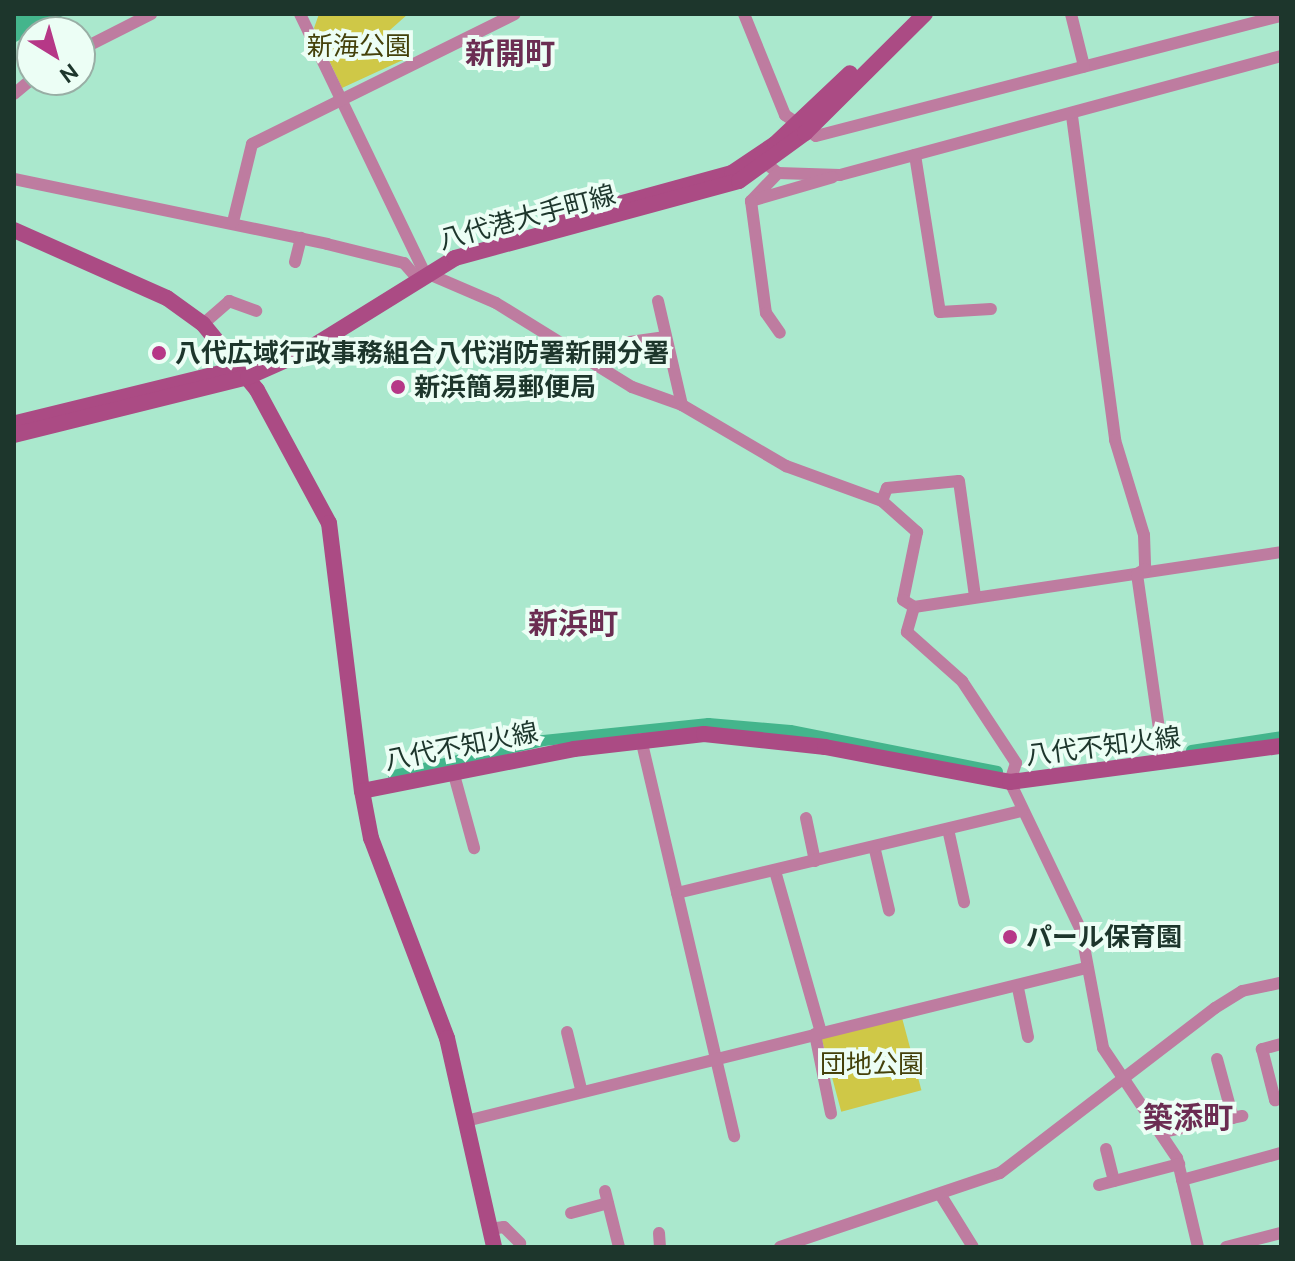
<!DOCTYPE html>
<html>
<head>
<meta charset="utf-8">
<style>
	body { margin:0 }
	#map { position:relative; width:1295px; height:1261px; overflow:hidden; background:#aae8cd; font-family:Ubuntu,"Noto Sans JP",sans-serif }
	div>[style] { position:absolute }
	.green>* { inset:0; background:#cfc847; transform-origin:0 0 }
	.water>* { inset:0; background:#44b58c }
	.canal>* { height:11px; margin:-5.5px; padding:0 5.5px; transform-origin:5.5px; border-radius:5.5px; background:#44b58c }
	.street>* { height:12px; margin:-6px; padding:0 6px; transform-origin:6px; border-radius:6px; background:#be7ca0 }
	.secondary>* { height:16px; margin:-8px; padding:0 8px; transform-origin:8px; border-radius:8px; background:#ab4b84 }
	.dots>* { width:22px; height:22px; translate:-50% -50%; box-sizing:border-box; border:4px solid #ecfef5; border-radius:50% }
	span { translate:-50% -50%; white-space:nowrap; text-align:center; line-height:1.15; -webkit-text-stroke:8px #ecfef5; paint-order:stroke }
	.park-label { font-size:26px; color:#44410a }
	.street-label { font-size:26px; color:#1d362c }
	.poi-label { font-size:26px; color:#1d362c; font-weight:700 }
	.left { translate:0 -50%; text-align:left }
	.quarter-label { font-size:30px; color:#6b2d52; font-weight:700 }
	.frame { position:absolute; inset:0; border:16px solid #1d362c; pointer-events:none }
	.north { position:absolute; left:16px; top:16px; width:80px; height:80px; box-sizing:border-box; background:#ecfef5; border:2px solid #99aea5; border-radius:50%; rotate:143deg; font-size:22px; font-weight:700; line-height:32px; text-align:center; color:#1d362c }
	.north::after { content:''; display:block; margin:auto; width:28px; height:36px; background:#b63887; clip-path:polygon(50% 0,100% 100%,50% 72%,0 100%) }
</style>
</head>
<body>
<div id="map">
	<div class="green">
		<div style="clip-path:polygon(319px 14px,408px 14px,390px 30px,405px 59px,342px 88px,314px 28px)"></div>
		<div style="left:901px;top:1014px;width:79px;height:83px;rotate:75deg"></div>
	</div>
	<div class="water">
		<div style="clip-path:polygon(14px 14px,66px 14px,14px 43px)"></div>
	</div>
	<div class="canal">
		<div style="left:1191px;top:750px;width:91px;rotate:-8.8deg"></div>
		<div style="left:393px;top:775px;width:154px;rotate:-13.1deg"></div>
		<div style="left:543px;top:740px;width:166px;rotate:-5.9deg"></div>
		<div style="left:708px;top:723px;width:82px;rotate:4.9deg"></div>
		<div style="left:790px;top:730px;width:211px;rotate:11.2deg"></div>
	</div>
	<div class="street">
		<div style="left:300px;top:14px;width:286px;rotate:64.3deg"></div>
		<div style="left:424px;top:272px;width:78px;rotate:23.3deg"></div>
		<div style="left:496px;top:303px;width:160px;rotate:31.7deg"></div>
		<div style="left:632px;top:387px;width:53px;rotate:19.8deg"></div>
		<div style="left:682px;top:405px;width:121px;rotate:30.4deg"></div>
		<div style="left:786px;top:466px;width:102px;rotate:20deg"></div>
		<div style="left:882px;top:501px;width:47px;rotate:41.5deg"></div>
		<div style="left:917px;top:532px;width:69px;rotate:101.6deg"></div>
		<div style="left:903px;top:600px;width:13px;rotate:32deg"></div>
		<div style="left:914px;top:607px;width:371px;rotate:-8.5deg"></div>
		<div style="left:744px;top:14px;width:109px;rotate:67.9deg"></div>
		<div style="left:785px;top:115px;width:37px;rotate:34deg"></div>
		<div style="left:816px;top:136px;width:480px;rotate:-14.5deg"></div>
		<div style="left:1071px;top:14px;width:54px;rotate:76deg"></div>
		<div style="left:80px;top:50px;width:80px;rotate:-26.9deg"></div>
		<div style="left:14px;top:94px;width:23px;rotate:-40deg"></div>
		<div style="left:1072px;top:116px;width:327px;rotate:82.4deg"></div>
		<div style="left:1115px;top:440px;width:99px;rotate:73deg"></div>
		<div style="left:1144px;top:535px;width:34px;rotate:88deg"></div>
		<div style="left:1145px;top:569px;width:9px;rotate:148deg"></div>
		<div style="left:915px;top:155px;width:159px;rotate:81deg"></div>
		<div style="left:940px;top:312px;width:51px;rotate:-3.4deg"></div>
		<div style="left:768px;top:165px;width:13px;rotate:39deg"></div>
		<div style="left:778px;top:173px;width:62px;rotate:1.8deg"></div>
		<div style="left:840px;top:175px;width:457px;rotate:-15.1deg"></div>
		<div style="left:778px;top:173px;width:39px;rotate:134deg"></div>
		<div style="left:751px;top:201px;width:85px;rotate:-16.3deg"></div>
		<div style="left:14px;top:179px;width:320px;rotate:11.7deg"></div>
		<div style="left:327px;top:244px;width:79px;rotate:13.9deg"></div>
		<div style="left:404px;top:263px;width:18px;rotate:49deg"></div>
		<div style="left:751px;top:201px;width:113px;rotate:82.4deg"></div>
		<div style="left:766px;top:313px;width:24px;rotate:55deg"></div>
		<div style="left:233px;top:222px;width:80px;rotate:-76.3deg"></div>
		<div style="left:252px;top:144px;width:293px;rotate:-26.3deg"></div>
		<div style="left:295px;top:262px;width:25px;rotate:-76deg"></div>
		<div style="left:658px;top:301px;width:107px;rotate:77deg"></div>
		<div style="left:203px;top:324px;width:35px;rotate:-41deg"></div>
		<div style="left:229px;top:301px;width:29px;rotate:20deg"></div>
		<div style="left:630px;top:342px;width:34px;rotate:-8deg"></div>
		<div style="left:882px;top:501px;width:14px;rotate:-69deg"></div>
		<div style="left:887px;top:488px;width:72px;rotate:-5.6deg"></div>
		<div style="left:959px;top:481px;width:117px;rotate:82.1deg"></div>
		<div style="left:1137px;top:574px;width:191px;rotate:81.9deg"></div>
		<div style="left:914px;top:607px;width:26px;rotate:106deg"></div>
		<div style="left:907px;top:632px;width:74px;rotate:41.7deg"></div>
		<div style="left:962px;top:681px;width:98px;rotate:56.6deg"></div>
		<div style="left:1016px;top:763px;width:20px;rotate:108deg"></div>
		<div style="left:1010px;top:782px;width:164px;rotate:64.4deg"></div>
		<div style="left:1081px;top:930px;width:120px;rotate:79.4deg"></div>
		<div style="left:1103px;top:1048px;width:133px;rotate:56.1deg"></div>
		<div style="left:1177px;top:1158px;width:91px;rotate:76.7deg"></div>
		<div style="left:641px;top:739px;width:408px;rotate:76.8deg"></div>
		<div style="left:453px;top:771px;width:80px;rotate:74.7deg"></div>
		<div style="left:806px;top:818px;width:44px;rotate:78.2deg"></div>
		<div style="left:948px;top:829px;width:75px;rotate:77.6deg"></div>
		<div style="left:875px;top:850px;width:62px;rotate:76.9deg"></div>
		<div style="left:775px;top:871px;width:167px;rotate:74.1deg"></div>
		<div style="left:677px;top:893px;width:354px;rotate:-13.4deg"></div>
		<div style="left:1018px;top:988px;width:50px;rotate:78.5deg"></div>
		<div style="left:567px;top:1032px;width:59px;rotate:76.2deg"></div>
		<div style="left:815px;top:1034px;width:81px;rotate:78.6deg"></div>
		<div style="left:1281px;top:1044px;width:20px;rotate:165deg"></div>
		<div style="left:1262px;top:1049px;width:53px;rotate:75.7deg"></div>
		<div style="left:1275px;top:1100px;width:6px;rotate:-18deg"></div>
		<div style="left:1217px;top:1059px;width:61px;rotate:74.8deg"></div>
		<div style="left:466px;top:1121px;width:639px;rotate:-13.86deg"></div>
		<div style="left:1162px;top:1132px;width:82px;rotate:-11.3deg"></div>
		<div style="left:1106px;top:1149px;width:33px;rotate:76deg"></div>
		<div style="left:1182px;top:1180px;width:103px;rotate:-15.3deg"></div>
		<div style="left:1099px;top:1185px;width:83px;rotate:-14.7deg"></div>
		<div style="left:605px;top:1191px;width:58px;rotate:76deg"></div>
		<div style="left:940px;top:1194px;width:62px;rotate:58.1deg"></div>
		<div style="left:571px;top:1213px;width:38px;rotate:-15deg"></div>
		<div style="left:490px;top:1229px;width:14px;rotate:-8deg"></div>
		<div style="left:504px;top:1227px;width:23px;rotate:45deg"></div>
		<div style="left:659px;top:1233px;width:14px;rotate:86deg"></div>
		<div style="left:780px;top:1247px;width:232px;rotate:-18.6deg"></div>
		<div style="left:1000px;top:1173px;width:271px;rotate:-37.5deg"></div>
		<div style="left:1215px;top:1008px;width:32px;rotate:-32deg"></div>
		<div style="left:1242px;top:991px;width:40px;rotate:-12deg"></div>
		<div style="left:1226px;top:1247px;width:57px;rotate:-14.3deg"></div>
	</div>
	<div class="secondary">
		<div style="left:564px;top:219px;width:174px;rotate:-15.3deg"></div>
		<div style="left:732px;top:173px;width:52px;rotate:-34deg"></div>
		<div style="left:775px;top:144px;width:103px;rotate:-43.4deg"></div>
		<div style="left:14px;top:230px;width:167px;rotate:24deg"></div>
		<div style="left:167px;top:298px;width:44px;rotate:35.8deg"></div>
		<div style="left:203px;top:324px;width:85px;rotate:50.7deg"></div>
		<div style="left:257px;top:390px;width:151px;rotate:61.6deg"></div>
		<div style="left:329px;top:523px;width:270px;rotate:83deg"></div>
		<div style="left:362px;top:791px;width:216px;rotate:-11.2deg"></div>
		<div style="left:574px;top:749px;width:131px;rotate:-6.6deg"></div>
		<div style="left:704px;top:734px;width:122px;rotate:6.1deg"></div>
		<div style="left:825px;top:747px;width:188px;rotate:10.7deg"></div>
		<div style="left:1010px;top:782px;width:273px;rotate:-7.6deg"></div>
		<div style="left:16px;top:423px;width:220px;rotate:-13.7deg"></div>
		<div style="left:14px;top:435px;width:241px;rotate:-13.9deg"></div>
		<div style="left:248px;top:377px;width:59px;rotate:-24deg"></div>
		<div style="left:302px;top:353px;width:180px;rotate:-31.8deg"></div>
		<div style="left:455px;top:258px;width:294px;rotate:-15.2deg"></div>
		<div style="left:739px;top:181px;width:82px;rotate:-36deg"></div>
		<div style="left:805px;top:133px;width:169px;rotate:-44.8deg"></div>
		<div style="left:362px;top:791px;width:48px;rotate:79.2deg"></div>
		<div style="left:371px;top:838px;width:214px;rotate:69.2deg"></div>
		<div style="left:447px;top:1038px;width:214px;rotate:77.3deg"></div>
	</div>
	<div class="dots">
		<div style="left:159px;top:353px;background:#b63887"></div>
		<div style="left:398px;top:387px;background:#b63887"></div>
		<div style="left:1010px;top:937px;background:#b63887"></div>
	</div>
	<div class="park-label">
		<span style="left:359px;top:46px">新海公園</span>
		<span style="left:872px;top:1064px">団地公園</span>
	</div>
	<div class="street-label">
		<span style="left:527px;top:217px;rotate:-15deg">八代港大手町線</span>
		<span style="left:461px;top:746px;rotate:-11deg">八代不知火線</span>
		<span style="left:1103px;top:746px;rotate:-7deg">八代不知火線</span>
	</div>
	<div class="poi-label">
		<span class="left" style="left:175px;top:353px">八代広域行政事務組合八代消防署新開分署</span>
		<span class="left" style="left:414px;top:387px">新浜簡易郵便局</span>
		<span class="left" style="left:1026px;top:937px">パール保育園</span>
	</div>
	<div class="quarter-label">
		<span style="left:510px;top:53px">新開町</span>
		<span style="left:573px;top:623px">新浜町</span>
		<span style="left:1188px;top:1117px">築添町</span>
	</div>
	<div class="frame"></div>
	<div class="north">N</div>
</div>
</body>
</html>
